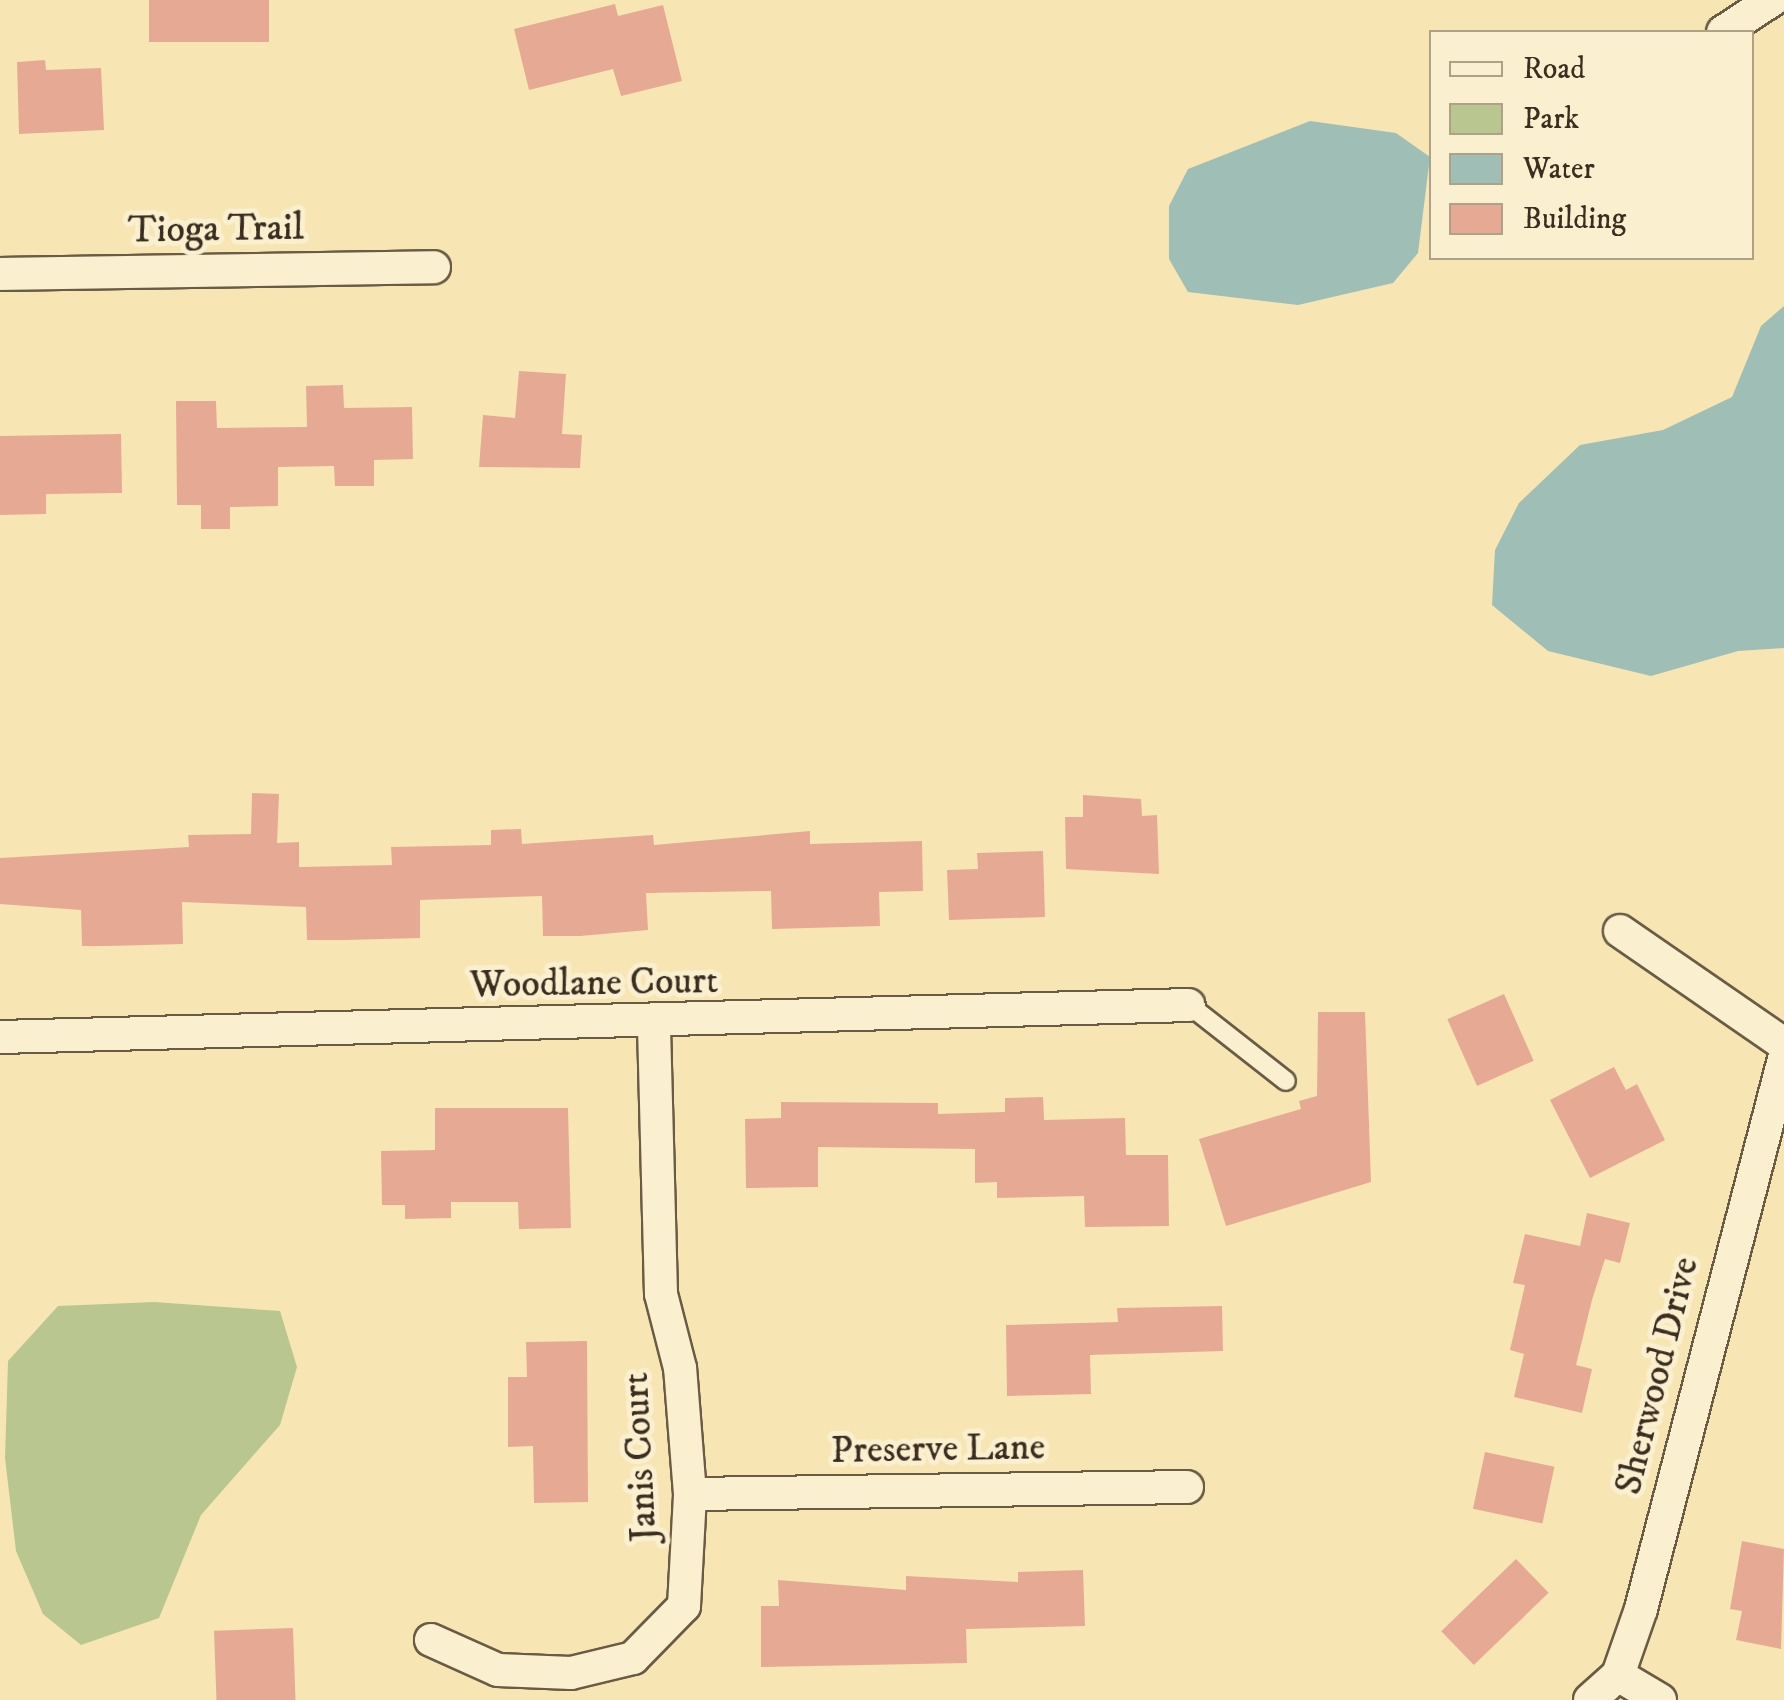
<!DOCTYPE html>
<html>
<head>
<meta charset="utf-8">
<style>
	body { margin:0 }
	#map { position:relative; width:1784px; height:1700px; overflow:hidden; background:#f7e6b4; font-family:"IM FELL DW Pica",serif }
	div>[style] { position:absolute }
	.green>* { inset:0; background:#b9c690 }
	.water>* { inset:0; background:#9fbeb5 }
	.building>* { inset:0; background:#e6aa94; transform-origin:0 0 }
	.roads { filter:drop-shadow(2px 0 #6a5b45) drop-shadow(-2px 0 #6a5b45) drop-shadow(0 2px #6a5b45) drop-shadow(0 -2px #6a5b45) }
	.lane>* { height:18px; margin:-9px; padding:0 9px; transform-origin:9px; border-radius:9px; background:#faefce }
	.street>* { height:32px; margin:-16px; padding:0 16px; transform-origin:16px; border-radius:16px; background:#faefce }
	span { translate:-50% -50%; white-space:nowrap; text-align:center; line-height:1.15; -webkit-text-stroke:10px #faefce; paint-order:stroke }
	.street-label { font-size:38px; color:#3b2d20 }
	.legend { position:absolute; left:1429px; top:30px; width:325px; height:230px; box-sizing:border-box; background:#faefce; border:2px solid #aea188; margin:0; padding:12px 18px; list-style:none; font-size:30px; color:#3b2d20 }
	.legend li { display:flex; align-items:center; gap:20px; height:50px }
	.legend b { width:50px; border:2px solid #aea188 }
</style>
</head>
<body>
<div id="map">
	<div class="green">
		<div style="clip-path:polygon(154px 1302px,280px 1311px,297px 1367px,280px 1425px,201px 1515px,159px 1618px,81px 1645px,43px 1614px,16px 1551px,5px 1458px,8px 1361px,58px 1306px)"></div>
	</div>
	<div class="water">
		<div style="clip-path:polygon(1310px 121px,1396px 133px,1430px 157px,1418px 253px,1393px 283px,1298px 305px,1188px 292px,1169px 259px,1169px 206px,1188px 169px)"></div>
		<div style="clip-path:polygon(1784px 306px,1784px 648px,1738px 651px,1651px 676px,1548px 651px,1492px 605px,1495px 550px,1519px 503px,1580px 445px,1663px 430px,1732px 397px,1761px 326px)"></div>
	</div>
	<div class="building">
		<div style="left:149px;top:0;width:120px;height:42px"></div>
		<div style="clip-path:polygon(615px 4px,618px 16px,663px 5px,682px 81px,621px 96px,613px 69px,529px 90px,514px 29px)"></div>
		<div style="clip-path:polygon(45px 60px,46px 70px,101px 68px,104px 130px,19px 134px,17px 62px)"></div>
		<div style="clip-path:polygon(519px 371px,566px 374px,562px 434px,582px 435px,580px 468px,479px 467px,483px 415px,515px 418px)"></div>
		<div style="clip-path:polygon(343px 385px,344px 408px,412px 407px,413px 459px,374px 460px,374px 486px,335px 486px,334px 466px,278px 467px,278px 506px,230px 507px,230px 529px,201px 529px,201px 505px,177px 505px,176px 401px,216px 401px,217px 428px,307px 427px,306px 386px)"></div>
		<div style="clip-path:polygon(121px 434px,122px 493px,46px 494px,46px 514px,0 515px,0 436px)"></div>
		<div style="clip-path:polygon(252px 793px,279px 794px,277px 843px,299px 842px,299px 867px,392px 865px,391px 847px,491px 845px,491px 830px,521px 829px,522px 844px,653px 835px,654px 845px,810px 831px,810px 844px,922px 841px,923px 891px,879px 892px,880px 926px,772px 929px,771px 891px,646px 893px,648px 930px,580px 936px,543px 936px,542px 896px,420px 900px,420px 938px,345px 940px,307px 940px,306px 907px,182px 902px,183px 944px,109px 946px,82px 946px,81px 910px,0 904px,0 858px,189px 847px,188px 835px,251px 834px)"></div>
		<div style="clip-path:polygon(1083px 795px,1141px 799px,1142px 816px,1157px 815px,1159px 874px,1066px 869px,1065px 817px,1083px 817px)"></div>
		<div style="clip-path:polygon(1043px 851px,1045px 917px,949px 920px,947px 870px,978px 869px,977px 853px)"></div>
		<div style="left:1504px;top:994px;width:73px;height:62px;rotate:66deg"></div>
		<div style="clip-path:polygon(1318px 1012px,1365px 1012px,1371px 1182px,1226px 1226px,1199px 1139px,1301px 1109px,1299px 1101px,1317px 1096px)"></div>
		<div style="clip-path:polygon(1614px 1067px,1626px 1090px,1637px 1084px,1665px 1140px,1590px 1178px,1550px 1100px)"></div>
		<div style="clip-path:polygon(1043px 1097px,1044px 1120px,1125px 1118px,1126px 1155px,1168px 1155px,1169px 1226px,1085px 1227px,1084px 1196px,997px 1198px,997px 1182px,975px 1183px,975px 1149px,818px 1147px,818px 1187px,746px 1188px,745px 1119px,781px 1118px,781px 1102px,938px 1103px,938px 1114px,1005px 1112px,1005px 1098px)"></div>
		<div style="clip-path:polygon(435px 1108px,568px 1108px,571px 1228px,519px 1229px,518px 1202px,451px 1202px,451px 1218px,405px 1219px,405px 1205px,382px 1205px,381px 1151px,435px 1150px)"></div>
		<div style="clip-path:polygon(1587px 1213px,1630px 1223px,1620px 1263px,1605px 1259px,1592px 1300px,1576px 1365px,1592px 1369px,1582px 1413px,1514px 1397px,1524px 1354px,1510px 1350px,1525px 1285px,1513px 1283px,1525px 1234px,1580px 1246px)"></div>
		<div style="clip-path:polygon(1222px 1306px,1223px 1351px,1090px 1355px,1091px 1394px,1007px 1396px,1006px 1325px,1118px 1322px,1117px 1308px)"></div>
		<div style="clip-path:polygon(587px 1341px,588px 1502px,534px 1503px,533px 1446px,508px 1447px,508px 1377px,527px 1377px,526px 1342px)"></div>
		<div style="left:1485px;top:1452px;width:71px;height:58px;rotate:12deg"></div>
		<div style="clip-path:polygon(1742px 1541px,1784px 1549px,1781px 1649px,1736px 1640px,1742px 1611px,1730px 1609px)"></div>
		<div style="left:1516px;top:1559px;width:47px;height:104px;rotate:46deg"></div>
		<div style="clip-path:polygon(1083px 1570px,1085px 1626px,966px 1629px,967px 1663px,761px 1667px,761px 1606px,779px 1606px,778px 1580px,906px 1590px,906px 1576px,1018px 1582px,1018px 1572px)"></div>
		<div style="left:293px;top:1628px;width:72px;height:79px;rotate:88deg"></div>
	</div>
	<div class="roads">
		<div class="lane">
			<div style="left:1189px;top:1005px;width:123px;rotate:38.1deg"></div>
		</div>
		<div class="street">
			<div style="left:1723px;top:32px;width:59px;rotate:-33.1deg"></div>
			<div style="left:0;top:274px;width:434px;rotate:-0.9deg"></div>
			<div style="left:1620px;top:931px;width:199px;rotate:34.6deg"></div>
			<div style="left:0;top:1037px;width:1189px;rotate:-1.54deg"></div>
			<div style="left:690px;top:1494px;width:497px;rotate:-0.8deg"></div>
			<div style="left:431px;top:1640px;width:73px;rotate:24.1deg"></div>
			<div style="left:498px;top:1670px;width:73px;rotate:2.4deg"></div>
			<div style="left:571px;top:1673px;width:64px;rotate:-13.6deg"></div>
			<div style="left:633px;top:1658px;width:73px;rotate:-45.6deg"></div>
			<div style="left:684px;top:1606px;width:112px;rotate:-86.9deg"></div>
			<div style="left:690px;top:1494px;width:126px;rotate:-94.5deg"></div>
			<div style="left:680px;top:1368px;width:76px;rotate:-104.4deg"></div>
			<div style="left:661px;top:1294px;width:270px;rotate:-91.5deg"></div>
			<div style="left:1618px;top:1675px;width:49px;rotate:30.8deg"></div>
			<div style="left:1590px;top:1700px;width:38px;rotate:-42deg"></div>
			<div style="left:1618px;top:1675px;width:70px;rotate:-70.8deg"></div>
			<div style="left:1641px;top:1609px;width:568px;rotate:-75.43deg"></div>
		</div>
	</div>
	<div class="street-label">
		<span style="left:216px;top:230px;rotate:-1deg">Tioga Trail</span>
		<span style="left:594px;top:984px;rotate:-1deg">Woodlane Court</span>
		<span style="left:1658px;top:1376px;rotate:-76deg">Sherwood Drive</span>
		<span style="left:938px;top:1450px;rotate:-1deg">Preserve Lane</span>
		<span style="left:641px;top:1457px;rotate:-93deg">Janis Court</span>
	</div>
	<ul class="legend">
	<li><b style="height:12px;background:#faefce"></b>Road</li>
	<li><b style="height:28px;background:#b9c690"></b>Park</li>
	<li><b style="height:28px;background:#9fbeb5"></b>Water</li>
	<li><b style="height:28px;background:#e6aa94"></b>Building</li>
	</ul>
</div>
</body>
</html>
